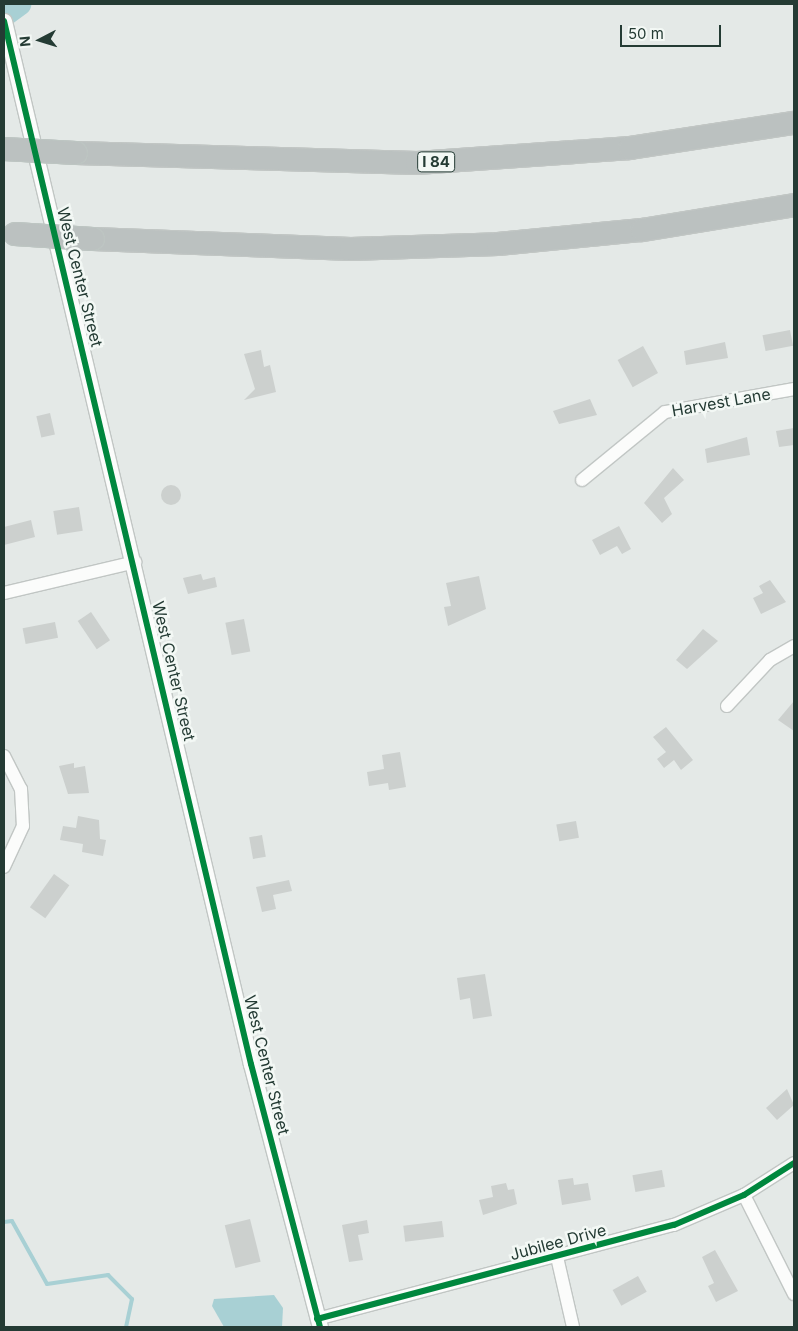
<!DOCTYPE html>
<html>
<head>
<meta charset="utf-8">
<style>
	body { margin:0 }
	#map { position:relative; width:798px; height:1331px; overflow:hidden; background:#e4e9e7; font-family:Inter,sans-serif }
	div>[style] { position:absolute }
	.water>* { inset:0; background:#a8d0d4 }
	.stream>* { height:4px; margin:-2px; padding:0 2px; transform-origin:2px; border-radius:2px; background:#a8d0d4 }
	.river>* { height:24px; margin:-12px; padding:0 12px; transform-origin:12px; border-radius:12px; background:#a8d0d4 }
	.building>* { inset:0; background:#ccd0ce; transform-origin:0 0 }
	.round { border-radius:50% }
	.roads { filter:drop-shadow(1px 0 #c1c6c4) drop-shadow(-1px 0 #c1c6c4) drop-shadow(0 1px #c1c6c4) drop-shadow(0 -1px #c1c6c4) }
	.minor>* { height:12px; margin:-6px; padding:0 6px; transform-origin:6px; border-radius:6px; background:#fbfcfb }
	.tertiary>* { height:15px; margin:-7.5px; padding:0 7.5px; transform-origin:7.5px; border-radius:7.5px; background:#fbfcfb }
	.motorway>* { height:22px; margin:-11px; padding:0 11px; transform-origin:11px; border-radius:11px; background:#bbc1c0 }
	.bridges { filter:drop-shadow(1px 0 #bdc5c2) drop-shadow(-1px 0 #bdc5c2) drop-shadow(0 1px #bdc5c2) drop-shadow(0 -1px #bdc5c2) }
	.motorway-bridge>* { height:22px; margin:-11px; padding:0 11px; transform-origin:11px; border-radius:11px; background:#bbc1c0 }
	.cycleway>* { height:6px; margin:-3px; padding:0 3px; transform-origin:3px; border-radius:3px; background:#00873e }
	span { translate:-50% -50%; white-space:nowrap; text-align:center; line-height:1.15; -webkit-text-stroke:5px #f3f8f5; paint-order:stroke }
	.shield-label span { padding:1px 4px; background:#f3f8f5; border:1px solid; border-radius:4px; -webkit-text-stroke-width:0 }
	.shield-label { font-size:15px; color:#243b34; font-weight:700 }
	.street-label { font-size:16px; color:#243b34 }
	.frame { position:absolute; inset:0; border:5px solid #243b34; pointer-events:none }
	.north { position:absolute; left:15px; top:15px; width:50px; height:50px; -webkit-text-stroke:4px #f3f8f5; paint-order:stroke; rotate:265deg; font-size:14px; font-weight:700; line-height:20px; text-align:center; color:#243b34 }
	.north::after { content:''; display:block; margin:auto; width:18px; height:22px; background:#243b34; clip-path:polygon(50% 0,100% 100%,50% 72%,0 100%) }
	.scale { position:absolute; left:620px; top:25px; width:101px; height:22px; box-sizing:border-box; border:2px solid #243b34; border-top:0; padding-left:6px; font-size:15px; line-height:18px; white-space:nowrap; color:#243b34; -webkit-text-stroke:4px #f3f8f5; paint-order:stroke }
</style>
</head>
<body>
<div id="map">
	<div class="water">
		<div style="clip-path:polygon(274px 1295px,283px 1308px,282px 1327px,224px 1327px,212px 1306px,214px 1299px)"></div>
	</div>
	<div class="stream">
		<div style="left:4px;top:1222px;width:8px;rotate:-7deg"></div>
		<div style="left:12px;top:1221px;width:72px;rotate:60.9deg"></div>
		<div style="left:47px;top:1284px;width:62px;rotate:-8.4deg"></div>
		<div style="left:108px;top:1275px;width:34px;rotate:45deg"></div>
		<div style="left:132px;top:1299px;width:29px;rotate:102deg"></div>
	</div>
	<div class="river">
		<div style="left:4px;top:15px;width:19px;rotate:-36deg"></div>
	</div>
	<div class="building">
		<div style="left:790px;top:330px;width:16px;height:28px;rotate:79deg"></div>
		<div style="clip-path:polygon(725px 342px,728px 358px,686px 365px,684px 351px)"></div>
		<div style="left:643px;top:346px;width:31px;height:29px;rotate:61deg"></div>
		<div style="clip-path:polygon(261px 350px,264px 367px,270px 365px,276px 392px,244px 400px,255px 389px,244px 354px)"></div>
		<div style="clip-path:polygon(590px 399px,597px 415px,559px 424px,553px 411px)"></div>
		<div style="left:50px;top:413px;width:22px;height:14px;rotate:77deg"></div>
		<div style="clip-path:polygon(794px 428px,794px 445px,779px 447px,776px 431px)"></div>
		<div style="clip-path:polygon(747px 437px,750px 455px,707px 463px,705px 449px)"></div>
		<div style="clip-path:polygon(673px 468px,684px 480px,664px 498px,672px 514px,662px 523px,644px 503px)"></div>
		<div class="round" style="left:161px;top:485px;width:20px;height:20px"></div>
		<div style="left:79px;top:507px;width:24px;height:26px;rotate:81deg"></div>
		<div style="clip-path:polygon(31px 520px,35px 537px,4px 545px,4px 527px)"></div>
		<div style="clip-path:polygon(619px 526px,631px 549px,622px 554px,617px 546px,600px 555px,592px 540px)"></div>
		<div style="clip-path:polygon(201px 574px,203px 580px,215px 577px,217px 587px,188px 594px,183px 578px)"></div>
		<div style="clip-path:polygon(479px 576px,486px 609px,448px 626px,444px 607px,451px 606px,446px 583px)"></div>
		<div style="clip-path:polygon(770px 580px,786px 602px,761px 614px,753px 598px,763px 593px,759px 586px)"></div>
		<div style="left:91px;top:612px;width:34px;height:16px;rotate:56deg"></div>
		<div style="left:244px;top:619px;width:33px;height:19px;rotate:79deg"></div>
		<div style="left:55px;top:622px;width:16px;height:33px;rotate:79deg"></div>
		<div style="clip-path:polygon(703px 629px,718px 641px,687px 669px,676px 660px)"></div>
		<div style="clip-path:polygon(794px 701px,794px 731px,778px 720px)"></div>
		<div style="clip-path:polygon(666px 727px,693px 760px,681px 770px,674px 760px,664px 768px,657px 759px,666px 752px,653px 737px)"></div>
		<div style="clip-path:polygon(400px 752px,406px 787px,389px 790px,388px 783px,369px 786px,367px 772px,384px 769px,382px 755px)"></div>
		<div style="clip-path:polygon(74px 763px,74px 768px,85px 766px,89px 793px,68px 794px,59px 766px)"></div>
		<div style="clip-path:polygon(78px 816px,99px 820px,100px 839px,106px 840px,103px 856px,82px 852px,83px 844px,60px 840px,63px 826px,76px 828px)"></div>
		<div style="left:576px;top:821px;width:17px;height:20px;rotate:80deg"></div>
		<div style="left:262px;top:835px;width:22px;height:13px;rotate:80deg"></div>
		<div style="left:54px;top:874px;width:19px;height:41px;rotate:36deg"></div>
		<div style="clip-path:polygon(289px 880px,292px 891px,273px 895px,276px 909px,262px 912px,256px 887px)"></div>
		<div style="clip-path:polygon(485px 974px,492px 1016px,473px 1019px,470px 998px,460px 1000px,457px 978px)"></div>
		<div style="clip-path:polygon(787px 1089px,794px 1105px,777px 1120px,766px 1108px)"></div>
		<div style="left:662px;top:1170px;width:17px;height:30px;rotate:80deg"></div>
		<div style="clip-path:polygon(573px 1178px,574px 1185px,588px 1183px,591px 1200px,562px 1205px,558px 1180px)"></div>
		<div style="clip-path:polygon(506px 1183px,508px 1190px,514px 1189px,517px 1204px,483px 1215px,479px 1200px,493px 1197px,491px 1186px)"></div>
		<div style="left:250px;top:1219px;width:44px;height:26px;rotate:76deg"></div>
		<div style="clip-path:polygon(367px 1220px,369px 1233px,358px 1235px,363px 1260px,349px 1262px,342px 1225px)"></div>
		<div style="left:442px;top:1221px;width:16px;height:39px;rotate:83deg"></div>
		<div style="clip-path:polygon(715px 1250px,738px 1291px,716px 1302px,708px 1286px,714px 1283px,702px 1257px)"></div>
		<div style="left:638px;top:1276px;width:18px;height:29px;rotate:61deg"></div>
	</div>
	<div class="roads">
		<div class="minor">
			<div style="left:582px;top:480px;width:107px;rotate:-39.3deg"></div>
			<div style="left:665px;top:412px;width:131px;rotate:-10.1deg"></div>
			<div style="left:4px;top:593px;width:135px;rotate:-13.3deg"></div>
			<div style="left:727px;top:706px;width:63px;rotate:-46.9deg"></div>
			<div style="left:770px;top:660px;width:28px;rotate:-30deg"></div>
			<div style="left:4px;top:756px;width:37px;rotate:63deg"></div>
			<div style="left:21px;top:789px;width:37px;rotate:87deg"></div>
			<div style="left:23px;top:826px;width:45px;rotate:114.9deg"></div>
			<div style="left:744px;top:1195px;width:111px;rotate:63.2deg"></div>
			<div style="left:557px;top:1257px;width:72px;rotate:77.1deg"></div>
			<div style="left:317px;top:1319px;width:369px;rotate:-14.8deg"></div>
			<div style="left:674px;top:1225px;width:76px;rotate:-23.2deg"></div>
			<div style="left:744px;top:1195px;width:59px;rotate:-32.6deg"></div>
		</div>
		<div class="tertiary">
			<div style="left:4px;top:21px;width:1072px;rotate:76.68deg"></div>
			<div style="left:251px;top:1064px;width:272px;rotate:75.3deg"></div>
		</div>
		<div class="motorway">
			<div style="left:76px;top:153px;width:341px;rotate:1.7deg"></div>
			<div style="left:417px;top:163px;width:214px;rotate:-4deg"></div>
			<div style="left:630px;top:148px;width:166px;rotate:-8.7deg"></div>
			<div style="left:93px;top:239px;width:258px;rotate:2.2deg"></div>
			<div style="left:351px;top:249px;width:147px;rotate:-1.9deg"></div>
			<div style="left:498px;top:244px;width:145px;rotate:-5.6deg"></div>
			<div style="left:642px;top:230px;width:154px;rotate:-9.3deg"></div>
		</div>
	</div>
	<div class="bridges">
		<div class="motorway-bridge">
			<div style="left:4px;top:149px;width:72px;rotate:3.2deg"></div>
			<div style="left:15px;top:234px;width:78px;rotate:3.7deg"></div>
		</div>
	</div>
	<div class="cycleway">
		<div style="left:4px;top:21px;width:1072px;rotate:76.68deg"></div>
		<div style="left:251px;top:1064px;width:272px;rotate:75.3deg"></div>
		<div style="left:317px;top:1319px;width:369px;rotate:-14.8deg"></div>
		<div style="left:674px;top:1225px;width:76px;rotate:-23.2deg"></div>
		<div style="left:744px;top:1195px;width:59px;rotate:-32.6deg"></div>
	</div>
	<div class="shield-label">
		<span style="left:436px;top:162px">I 84</span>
	</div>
	<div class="street-label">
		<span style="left:80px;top:277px;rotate:76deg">West Center Street</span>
		<span style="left:721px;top:402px;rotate:-10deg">Harvest Lane</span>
		<span style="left:174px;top:671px;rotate:77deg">West Center Street</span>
		<span style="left:267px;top:1065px;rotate:76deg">West Center Street</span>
		<span style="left:558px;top:1242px;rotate:-15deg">Jubilee Drive</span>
	</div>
	<div class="frame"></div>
	<div class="north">N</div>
	<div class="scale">50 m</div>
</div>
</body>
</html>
